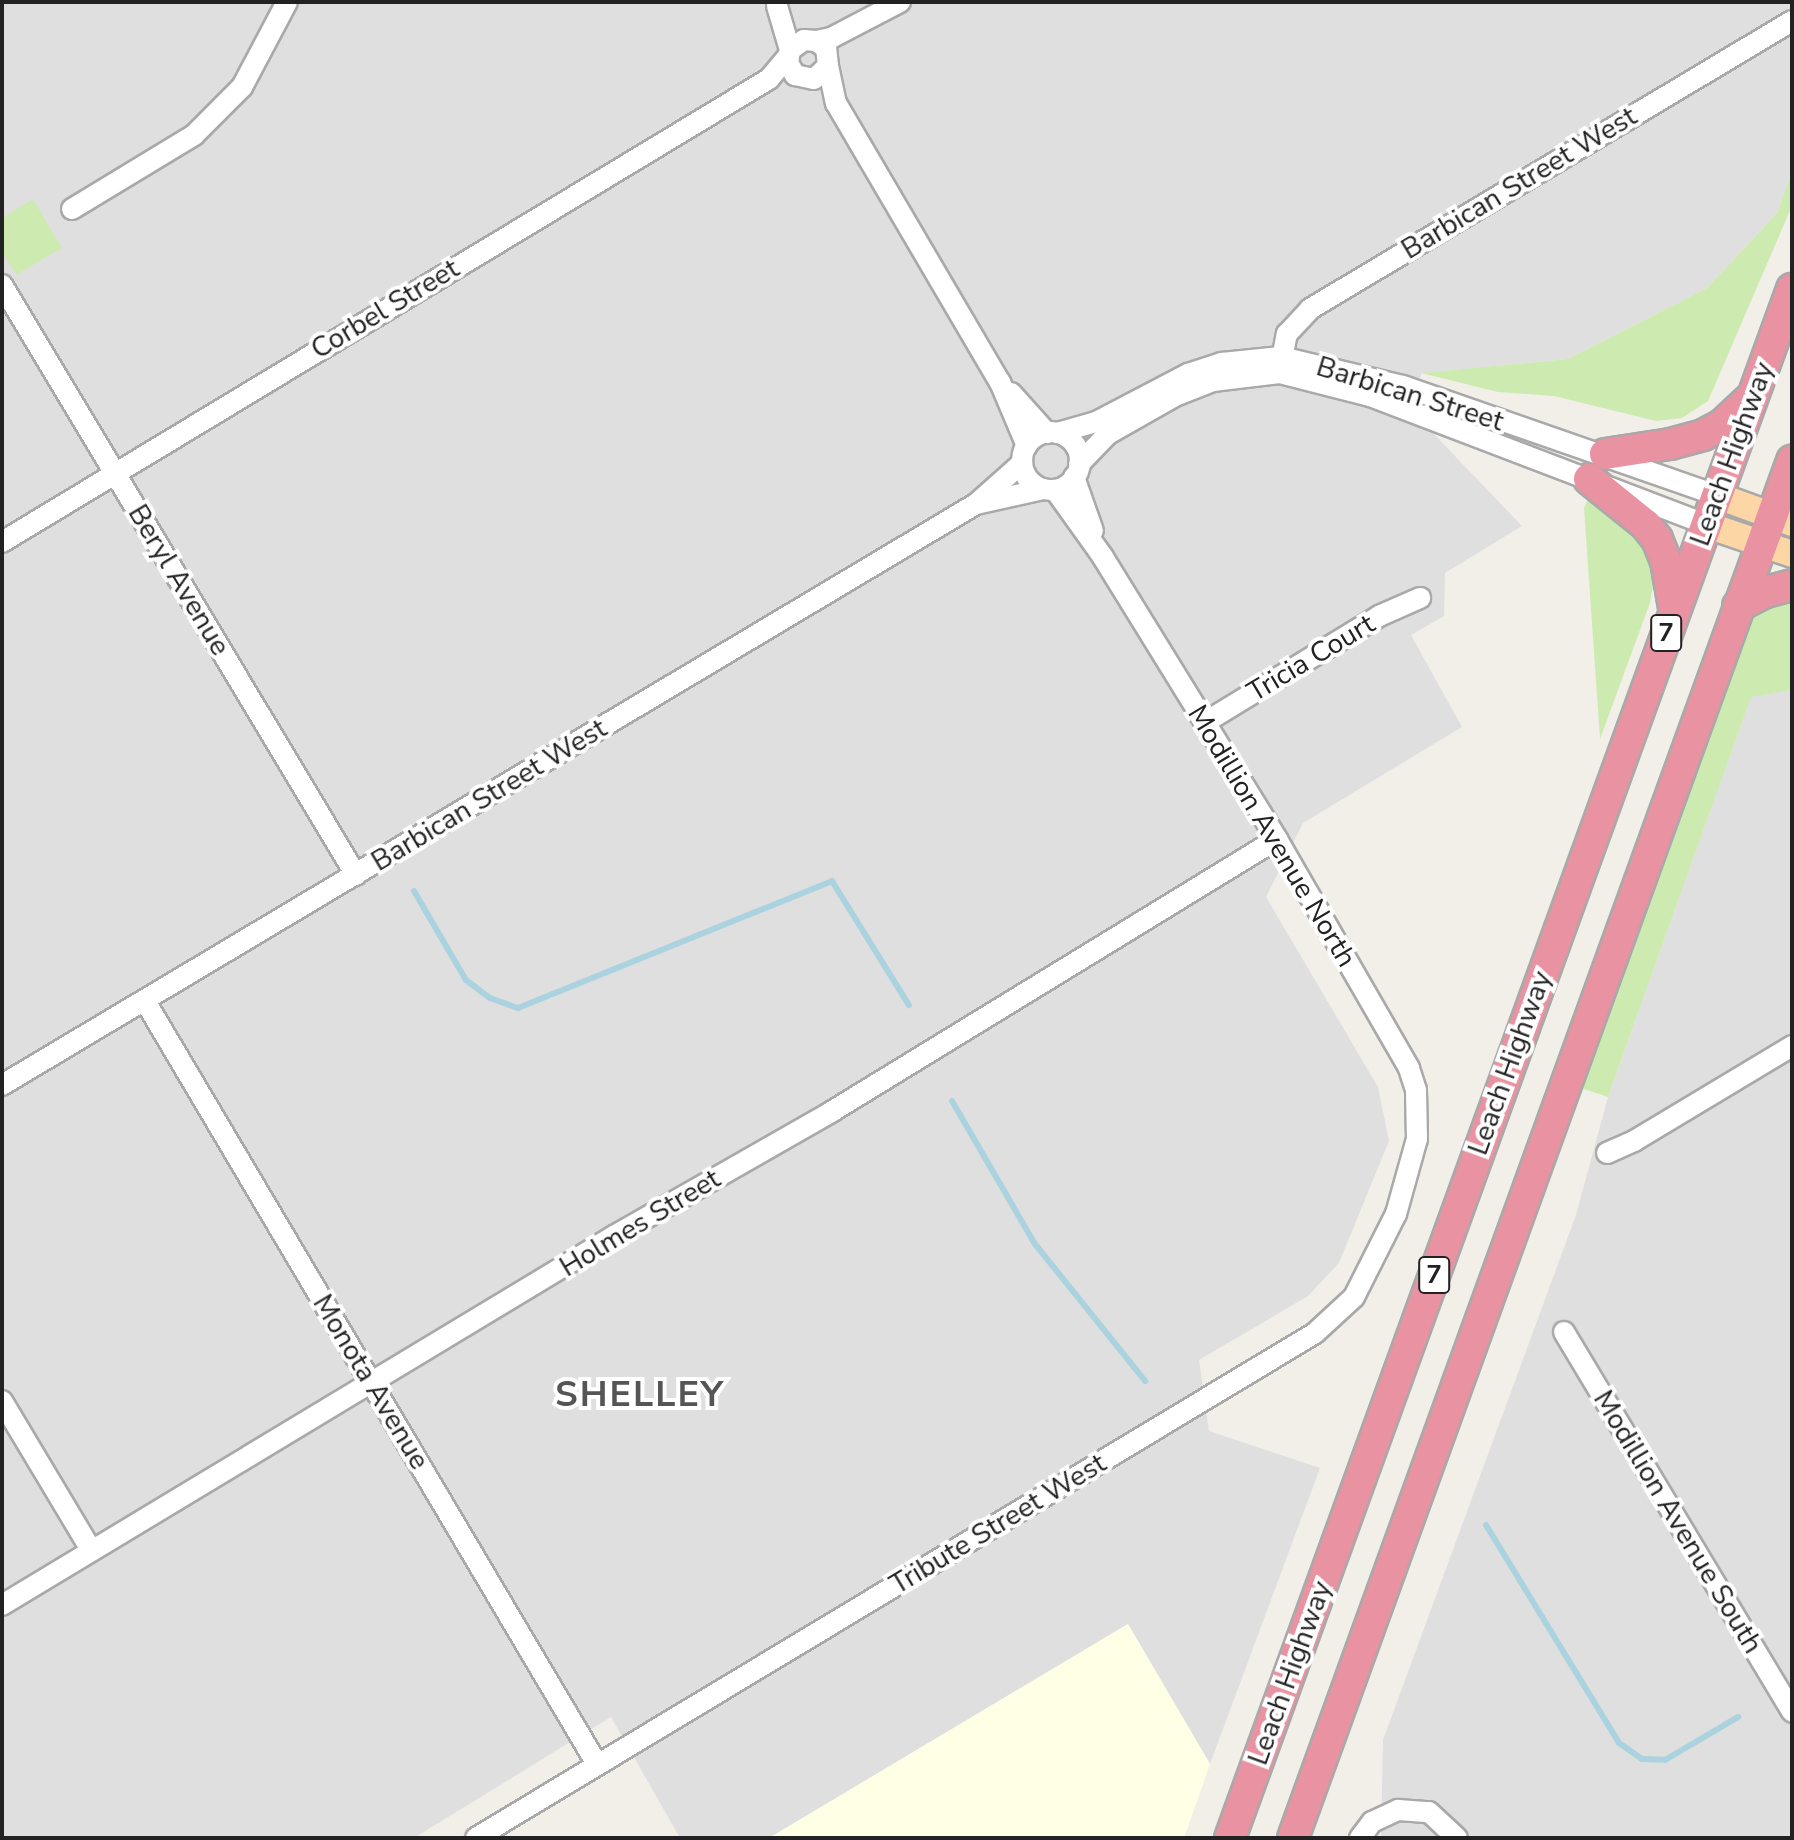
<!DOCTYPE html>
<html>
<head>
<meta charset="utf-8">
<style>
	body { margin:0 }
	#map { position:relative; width:1794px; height:1840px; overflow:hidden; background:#f2efe9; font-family:"Nunito Sans",sans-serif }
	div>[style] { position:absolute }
	.residential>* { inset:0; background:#e0dfdf }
	.education>* { inset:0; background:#ffffe5 }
	.grass>* { inset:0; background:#cdebb0 }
	.stream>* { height:6px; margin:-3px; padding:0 3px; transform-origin:3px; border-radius:3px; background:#aad3df }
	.roads { filter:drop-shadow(2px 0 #a9a9a9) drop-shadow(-2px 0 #a9a9a9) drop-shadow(0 2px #a9a9a9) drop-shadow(0 -2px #a9a9a9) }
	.minor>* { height:20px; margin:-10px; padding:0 10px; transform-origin:10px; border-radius:10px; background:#fff }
	.minor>.ring { margin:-10px; padding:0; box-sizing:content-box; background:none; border:20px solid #fff; border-radius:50% }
	.major>* { height:26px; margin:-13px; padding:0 13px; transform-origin:13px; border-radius:13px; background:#fcd6a4 }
	.highway>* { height:30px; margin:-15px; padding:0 15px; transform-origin:15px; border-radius:15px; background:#e892a2 }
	span { translate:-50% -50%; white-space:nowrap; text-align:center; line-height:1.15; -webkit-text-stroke:8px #fff; paint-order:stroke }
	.shield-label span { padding:2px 6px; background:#fff; border:2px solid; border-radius:6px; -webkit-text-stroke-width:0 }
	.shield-label { font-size:26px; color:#222; font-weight:700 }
	.street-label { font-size:28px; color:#222 }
	.district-label { font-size:36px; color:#555; font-weight:700; letter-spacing:2px }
	.frame { position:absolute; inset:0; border:4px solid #222; pointer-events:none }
</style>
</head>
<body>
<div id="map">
	<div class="residential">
		<div style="clip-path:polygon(2px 2px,1792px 2px,1792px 171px,1777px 213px,1707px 288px,1568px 359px,1422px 373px,1400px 418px,1430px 430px,1522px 526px,1445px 573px,1444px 616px,1411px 635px,1462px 727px,1303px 823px,1266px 897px,1378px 1087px,1389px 1141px,1339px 1263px,1308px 1296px,1199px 1360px,1209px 1431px,1320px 1468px,1210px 1764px,1128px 1624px,769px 1838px,680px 1838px,611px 1717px,414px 1838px,2px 1838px)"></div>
		<div style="clip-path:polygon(1792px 690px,1792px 1838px,1381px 1838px,1383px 1740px,1576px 1215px,1608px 1097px,1751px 696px)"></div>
	</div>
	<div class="education">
		<div style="clip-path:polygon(1128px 1624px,1210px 1764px,1184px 1838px,769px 1838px)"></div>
	</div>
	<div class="grass">
		<div style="clip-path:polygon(1792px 171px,1792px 206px,1708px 401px,1682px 418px,1656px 421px,1554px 396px,1498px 392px,1421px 373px,1568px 359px,1707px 288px,1777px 213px)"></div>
		<div style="clip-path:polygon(33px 199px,62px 248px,16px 275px,2px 252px,2px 218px)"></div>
		<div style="clip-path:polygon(1589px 497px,1628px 522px,1650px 559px,1654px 581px,1650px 603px,1600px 739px,1584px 508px)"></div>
		<div style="clip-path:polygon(1792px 601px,1792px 690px,1751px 697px,1608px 1097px,1575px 1086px,1748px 614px)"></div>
	</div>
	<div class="stream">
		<div style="left:414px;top:891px;width:103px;rotate:59.7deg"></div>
		<div style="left:466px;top:980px;width:30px;rotate:37deg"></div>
		<div style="left:490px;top:998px;width:30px;rotate:20deg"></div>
		<div style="left:518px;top:1008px;width:339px;rotate:-22deg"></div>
		<div style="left:832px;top:881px;width:146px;rotate:58.2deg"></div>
		<div style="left:952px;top:1101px;width:165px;rotate:59.9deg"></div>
		<div style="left:1035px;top:1244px;width:176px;rotate:51.2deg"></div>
		<div style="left:1486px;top:1525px;width:255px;rotate:58.6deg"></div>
		<div style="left:1619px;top:1743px;width:28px;rotate:35deg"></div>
		<div style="left:1642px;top:1759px;width:23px;rotate:2deg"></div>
		<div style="left:1665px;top:1760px;width:85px;rotate:-30.5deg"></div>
	</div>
	<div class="roads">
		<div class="minor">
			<div style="left:777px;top:6px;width:46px;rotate:73.5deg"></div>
			<div style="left:790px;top:50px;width:13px;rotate:99deg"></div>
			<div style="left:788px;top:63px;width:14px;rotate:60deg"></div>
			<div style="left:795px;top:75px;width:19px;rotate:12deg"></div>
			<div style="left:814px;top:79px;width:19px;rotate:-43deg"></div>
			<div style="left:828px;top:66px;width:18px;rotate:-96deg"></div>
			<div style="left:826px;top:48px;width:12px;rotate:-145deg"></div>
			<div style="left:816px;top:41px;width:12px;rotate:-175deg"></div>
			<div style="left:804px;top:40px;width:17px;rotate:144deg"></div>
			<div style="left:816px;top:41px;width:15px;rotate:-11deg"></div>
			<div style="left:831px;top:38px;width:78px;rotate:-27.6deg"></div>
			<div style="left:828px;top:66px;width:38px;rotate:78deg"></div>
			<div style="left:836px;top:103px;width:324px;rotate:59.6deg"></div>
			<div style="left:1000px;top:382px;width:69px;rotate:67.1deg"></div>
			<div style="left:72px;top:209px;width:143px;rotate:-31.2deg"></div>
			<div style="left:194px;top:135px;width:68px;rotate:-45deg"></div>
			<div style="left:242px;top:87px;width:96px;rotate:-62.1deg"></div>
			<div style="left:2px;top:285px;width:688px;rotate:59.04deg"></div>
			<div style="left:1280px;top:369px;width:36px;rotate:-79deg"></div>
			<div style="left:1287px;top:334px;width:34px;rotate:-47deg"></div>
			<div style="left:1310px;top:309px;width:561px;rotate:-30.86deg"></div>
			<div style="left:1011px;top:393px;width:54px;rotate:48deg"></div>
			<div class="ring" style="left:1022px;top:432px;width:38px;height:38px"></div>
			<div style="left:1057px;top:433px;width:41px;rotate:-15.8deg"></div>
			<div style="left:1096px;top:422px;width:104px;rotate:-27.6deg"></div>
			<div style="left:1188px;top:374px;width:36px;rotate:-18deg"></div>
			<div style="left:1222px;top:363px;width:59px;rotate:-5.8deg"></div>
			<div style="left:1281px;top:357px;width:125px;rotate:13.4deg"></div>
			<div style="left:1403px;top:386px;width:334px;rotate:19.2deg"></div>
			<div style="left:1079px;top:464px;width:42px;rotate:-46deg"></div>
			<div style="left:1108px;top:434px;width:77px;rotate:-29.6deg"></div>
			<div style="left:1175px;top:396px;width:41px;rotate:-21.5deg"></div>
			<div style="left:1213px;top:381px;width:67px;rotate:-6.8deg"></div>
			<div style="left:1280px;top:373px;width:93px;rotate:14.3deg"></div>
			<div style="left:1370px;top:396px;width:361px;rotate:20.9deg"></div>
			<div style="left:1074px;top:477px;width:57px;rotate:70.6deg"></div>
			<div style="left:976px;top:504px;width:69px;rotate:-12.6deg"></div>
			<div style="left:2px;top:542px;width:896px;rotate:-31.12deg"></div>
			<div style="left:769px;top:79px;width:30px;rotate:-50deg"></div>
			<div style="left:1204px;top:723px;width:205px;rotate:-31.4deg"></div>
			<div style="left:1379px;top:616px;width:45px;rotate:-23.7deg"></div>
			<div style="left:145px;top:1001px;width:887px;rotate:59.36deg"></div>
			<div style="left:2px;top:1085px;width:1134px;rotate:-30.82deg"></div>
			<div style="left:976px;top:504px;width:62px;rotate:-41.7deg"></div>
			<div style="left:1607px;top:1153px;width:30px;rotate:-24deg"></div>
			<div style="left:1634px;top:1141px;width:184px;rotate:-31deg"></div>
			<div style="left:1564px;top:1332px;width:443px;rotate:59deg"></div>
			<div style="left:2px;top:1401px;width:174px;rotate:59.1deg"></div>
			<div style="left:2px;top:1605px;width:715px;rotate:-31.09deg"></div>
			<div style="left:614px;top:1236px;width:250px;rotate:-29.7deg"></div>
			<div style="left:831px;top:1112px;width:523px;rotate:-31.47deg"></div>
			<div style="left:476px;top:1838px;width:979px;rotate:-31.04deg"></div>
			<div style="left:1315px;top:1333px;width:53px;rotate:-42.7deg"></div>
			<div style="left:1354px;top:1297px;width:93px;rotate:-63.2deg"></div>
			<div style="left:1396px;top:1214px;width:78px;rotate:-74.4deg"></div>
			<div style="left:1417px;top:1139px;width:49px;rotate:-91.2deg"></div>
			<div style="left:1416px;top:1090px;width:23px;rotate:-108deg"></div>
			<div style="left:1409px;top:1068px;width:264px;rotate:-120deg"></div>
			<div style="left:1277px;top:839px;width:331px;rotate:-121.7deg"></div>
			<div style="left:1103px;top:557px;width:82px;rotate:-125.6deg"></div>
			<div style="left:1360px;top:1838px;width:20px;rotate:-53deg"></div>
			<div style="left:1372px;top:1822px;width:29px;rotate:-25deg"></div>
			<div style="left:1398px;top:1810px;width:31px;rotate:4deg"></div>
			<div style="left:1429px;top:1812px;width:38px;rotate:43deg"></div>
		</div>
		<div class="major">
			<div style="left:1718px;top:496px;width:79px;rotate:20deg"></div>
			<div style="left:1707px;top:525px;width:90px;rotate:18.8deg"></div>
		</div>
		<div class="highway">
			<div style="left:1605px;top:454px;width:66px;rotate:-8.7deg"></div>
			<div style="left:1670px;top:444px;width:34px;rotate:-15deg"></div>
			<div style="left:1703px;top:435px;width:21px;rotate:-28deg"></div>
			<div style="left:1722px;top:425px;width:37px;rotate:-43deg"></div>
			<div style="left:1589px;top:479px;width:73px;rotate:38.9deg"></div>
			<div style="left:1646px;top:525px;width:18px;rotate:52deg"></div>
			<div style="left:1657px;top:539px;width:24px;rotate:68deg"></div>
			<div style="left:1666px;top:561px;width:48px;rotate:80.3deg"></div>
			<div style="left:1738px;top:606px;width:31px;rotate:-27deg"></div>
			<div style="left:1766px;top:592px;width:27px;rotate:-15deg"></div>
			<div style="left:1230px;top:1838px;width:1648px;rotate:-70.06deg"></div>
			<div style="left:1293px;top:1838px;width:1465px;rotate:-70.08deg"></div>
		</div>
	</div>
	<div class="shield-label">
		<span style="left:1666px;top:633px">7</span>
		<span style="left:1434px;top:1275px">7</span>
	</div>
	<div class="street-label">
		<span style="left:1519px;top:183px;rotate:-31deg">Barbican Street West</span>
		<span style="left:385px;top:309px;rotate:-31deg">Corbel Street</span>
		<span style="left:1410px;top:394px;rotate:17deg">Barbican Street</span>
		<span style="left:1732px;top:454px;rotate:-70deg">Leach Highway</span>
		<span style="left:179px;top:580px;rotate:59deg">Beryl Avenue</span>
		<span style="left:1311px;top:658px;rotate:-31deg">Tricia Court</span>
		<span style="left:489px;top:795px;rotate:-31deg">Barbican Street West</span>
		<span style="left:1272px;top:836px;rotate:59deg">Modillion Avenue North</span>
		<span style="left:1510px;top:1063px;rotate:-70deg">Leach Highway</span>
		<span style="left:640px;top:1223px;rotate:-31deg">Holmes Street</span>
		<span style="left:371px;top:1382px;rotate:59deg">Monota Avenue</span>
		<span style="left:1678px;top:1522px;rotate:59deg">Modillion Avenue South</span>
		<span style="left:998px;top:1524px;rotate:-31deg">Tribute Street West</span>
		<span style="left:1290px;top:1673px;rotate:-70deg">Leach Highway</span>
	</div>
	<div class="district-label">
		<span style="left:640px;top:1395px">SHELLEY</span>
	</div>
	<div class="frame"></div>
</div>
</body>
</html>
